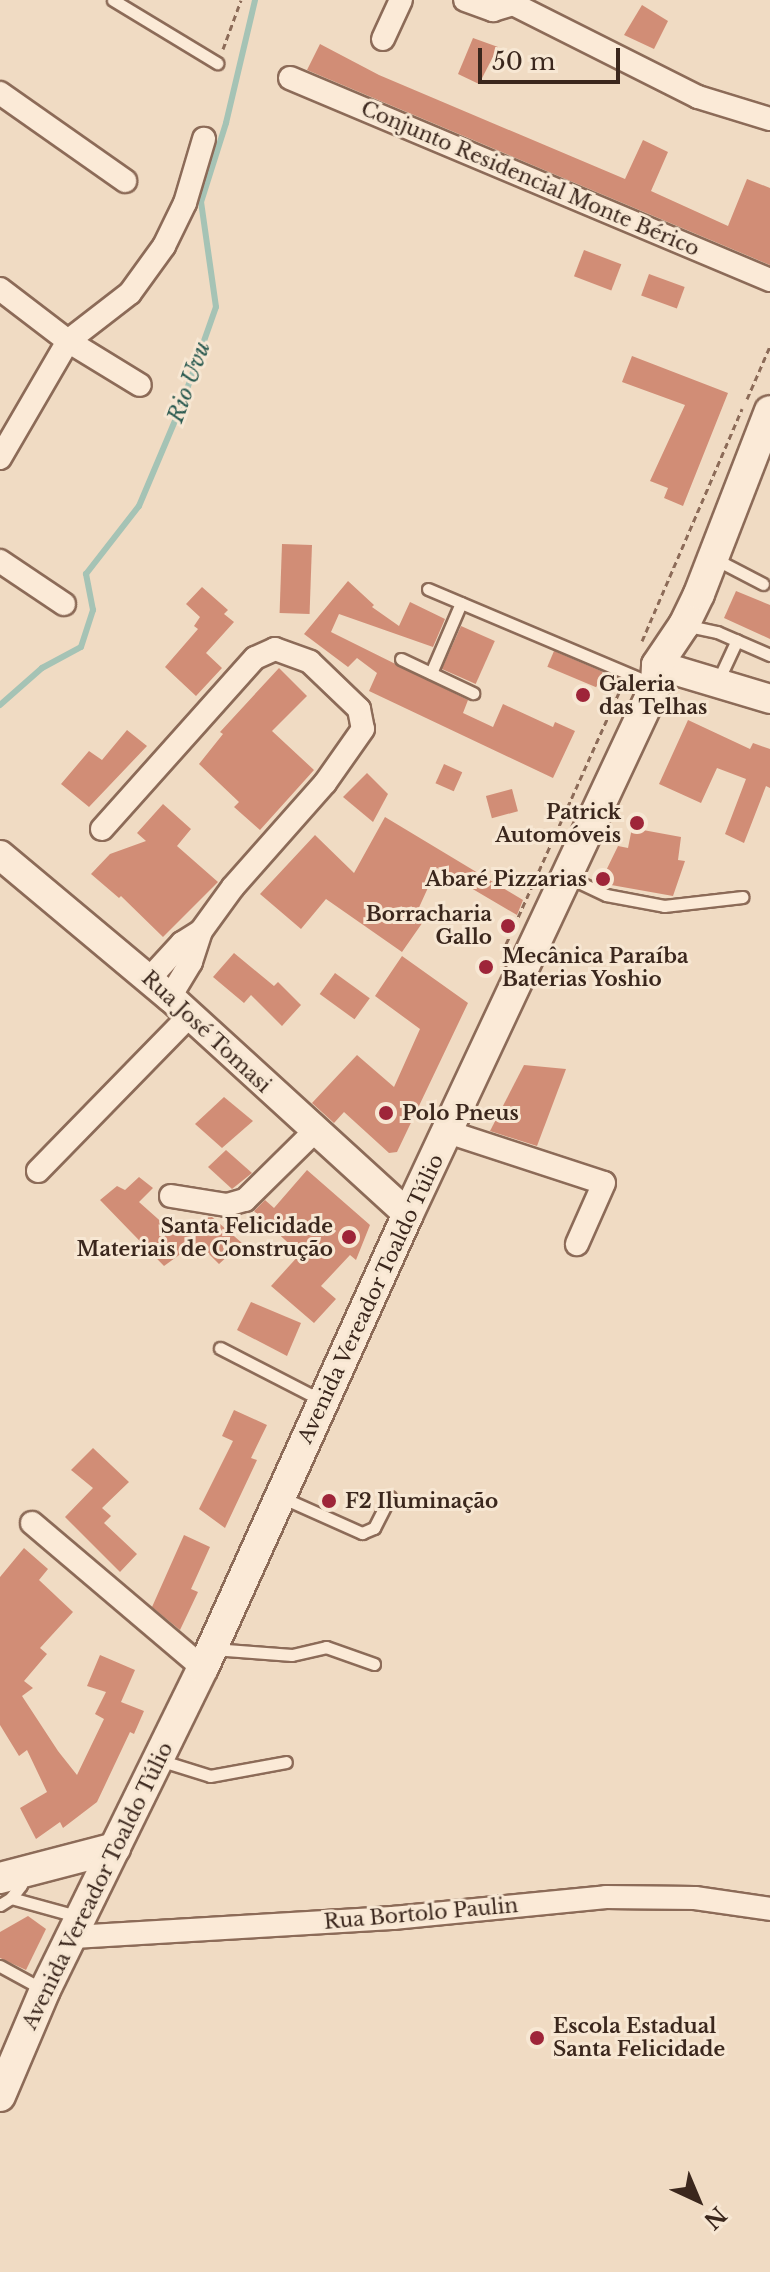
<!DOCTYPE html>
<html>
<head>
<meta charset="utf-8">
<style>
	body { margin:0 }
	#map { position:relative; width:770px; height:2272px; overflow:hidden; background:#f0dbc3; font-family:"Libre Baskerville",serif }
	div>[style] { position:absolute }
	.stream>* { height:6px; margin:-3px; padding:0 3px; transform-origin:3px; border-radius:3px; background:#a5c3b5 }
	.building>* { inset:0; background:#d18d76; transform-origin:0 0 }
	.path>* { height:3px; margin-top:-1.5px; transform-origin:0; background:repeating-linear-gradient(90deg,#8c6b58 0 6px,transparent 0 10px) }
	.roads { filter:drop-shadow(2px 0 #8c6b58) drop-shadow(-2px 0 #8c6b58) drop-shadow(0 2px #8c6b58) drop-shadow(0 -2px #8c6b58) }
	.service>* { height:11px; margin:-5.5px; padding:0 5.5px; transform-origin:5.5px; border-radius:5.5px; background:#fbead7 }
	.minor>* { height:22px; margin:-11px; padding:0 11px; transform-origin:11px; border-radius:11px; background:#fbead7 }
	.tertiary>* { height:28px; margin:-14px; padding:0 14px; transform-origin:14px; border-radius:14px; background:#fbead7 }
	.secondary>* { height:30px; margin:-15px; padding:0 15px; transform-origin:15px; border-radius:15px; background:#fbead7 }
	.dots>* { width:22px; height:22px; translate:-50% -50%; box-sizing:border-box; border:4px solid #f7e7d3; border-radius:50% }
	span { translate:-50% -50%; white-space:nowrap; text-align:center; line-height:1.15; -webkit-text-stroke:6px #f7e7d3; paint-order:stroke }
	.street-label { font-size:20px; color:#3b271d }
	.poi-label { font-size:20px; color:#3b271d; font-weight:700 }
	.left { translate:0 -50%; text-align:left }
	.right { translate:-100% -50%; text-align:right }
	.water-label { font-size:22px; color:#2c5b51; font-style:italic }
	.north { position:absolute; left:658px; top:2160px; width:80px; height:80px; -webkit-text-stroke:6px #f7e7d3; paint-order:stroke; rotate:136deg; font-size:22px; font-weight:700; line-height:32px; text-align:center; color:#3b271d }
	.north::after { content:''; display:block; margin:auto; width:28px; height:36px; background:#3b271d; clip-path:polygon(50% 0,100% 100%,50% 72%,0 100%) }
	.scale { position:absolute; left:478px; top:48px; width:142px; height:36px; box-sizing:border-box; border:4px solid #3b271d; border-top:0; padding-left:10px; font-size:24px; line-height:28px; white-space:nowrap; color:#3b271d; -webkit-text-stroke:6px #f7e7d3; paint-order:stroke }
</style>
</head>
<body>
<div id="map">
	<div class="stream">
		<div style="left:0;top:705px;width:56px;rotate:-41.4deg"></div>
		<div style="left:42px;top:668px;width:44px;rotate:-28.3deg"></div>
		<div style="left:81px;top:647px;width:39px;rotate:-72deg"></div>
		<div style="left:93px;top:610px;width:37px;rotate:-101deg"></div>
		<div style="left:86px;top:574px;width:86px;rotate:-52.1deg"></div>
		<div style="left:139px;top:506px;width:105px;rotate:-67.1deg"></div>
		<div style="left:180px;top:409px;width:108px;rotate:-70.6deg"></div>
		<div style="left:216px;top:307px;width:106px;rotate:-98.1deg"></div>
		<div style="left:201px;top:202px;width:83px;rotate:-72.4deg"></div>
		<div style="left:226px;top:123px;width:126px;rotate:-76.7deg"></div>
	</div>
	<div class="building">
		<div style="clip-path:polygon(642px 5px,668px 21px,654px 49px,624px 35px)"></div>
		<div style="clip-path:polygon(473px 38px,498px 47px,479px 84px,458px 74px)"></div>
		<div style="clip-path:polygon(320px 44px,379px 75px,625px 179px,643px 140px,668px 152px,651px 191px,728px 226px,747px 179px,770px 188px,770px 265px,307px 70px)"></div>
		<div style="left:584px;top:250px;width:40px;height:28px;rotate:21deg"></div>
		<div style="left:649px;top:274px;width:38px;height:23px;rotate:20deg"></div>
		<div style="clip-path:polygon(632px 356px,728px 393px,683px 506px,664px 498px,668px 488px,650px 481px,685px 405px,622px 382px)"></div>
		<div style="left:282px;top:544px;width:30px;height:69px;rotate:2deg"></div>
		<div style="clip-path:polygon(348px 581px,374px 605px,372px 607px,399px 626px,410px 602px,445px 619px,433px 647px,339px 614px,331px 632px,468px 700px,463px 713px,493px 727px,503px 704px,553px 727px,555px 722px,575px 731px,553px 778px,369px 691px,377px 673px,357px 658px,348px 667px,304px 634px)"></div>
		<div style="clip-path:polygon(202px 587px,228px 610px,224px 614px,234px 622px,206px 653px,222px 668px,196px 696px,165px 667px,198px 629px,194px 626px,200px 617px,186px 604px)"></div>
		<div style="clip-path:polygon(736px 591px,770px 605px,770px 639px,724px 618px)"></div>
		<div style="left:461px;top:626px;width:37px;height:47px;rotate:24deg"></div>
		<div style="left:554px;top:651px;width:53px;height:17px;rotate:23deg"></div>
		<div style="clip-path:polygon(279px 668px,307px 696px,272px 731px,314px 770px,260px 830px,234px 807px,239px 802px,199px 764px,223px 734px,220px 732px)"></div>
		<div style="clip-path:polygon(688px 720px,750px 749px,753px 743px,770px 749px,770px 788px,766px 786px,744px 843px,725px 834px,746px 779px,717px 768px,701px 803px,659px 784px)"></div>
		<div style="clip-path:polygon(127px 730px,147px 746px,89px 807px,61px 784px,89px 751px,102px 760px)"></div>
		<div style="left:444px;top:764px;width:20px;height:21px;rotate:24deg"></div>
		<div style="clip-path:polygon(367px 773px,388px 794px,373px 822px,343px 797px)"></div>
		<div style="left:512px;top:789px;width:23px;height:27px;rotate:75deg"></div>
		<div style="clip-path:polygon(163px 804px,191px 829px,177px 846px,218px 882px,163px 937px,121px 896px,119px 898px,91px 874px,110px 854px,146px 841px,137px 833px)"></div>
		<div style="clip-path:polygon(385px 817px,523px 900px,517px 915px,437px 868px,416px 914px,425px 919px,402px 952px,326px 899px,301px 929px,260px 894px,315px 835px,354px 873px)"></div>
		<div style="clip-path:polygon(632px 828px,681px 837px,678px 860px,685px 861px,673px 896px,600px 883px,618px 846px,628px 848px)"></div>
		<div style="clip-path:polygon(234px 953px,274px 986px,278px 982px,301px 1005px,282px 1026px,251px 995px,244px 1003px,213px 977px)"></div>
		<div style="clip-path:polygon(402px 956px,468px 1003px,397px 1152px,389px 1153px,344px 1112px,334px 1123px,312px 1103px,357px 1055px,394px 1087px,420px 1029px,375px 996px)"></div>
		<div style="left:335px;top:973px;width:43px;height:26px;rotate:36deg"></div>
		<div style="clip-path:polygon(524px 1065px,566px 1069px,537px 1146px,490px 1131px)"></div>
		<div style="clip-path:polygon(224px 1097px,253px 1121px,222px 1148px,195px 1124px)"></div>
		<div style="clip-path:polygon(226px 1150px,252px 1173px,232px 1189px,208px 1167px)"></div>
		<div style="clip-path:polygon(307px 1170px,370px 1225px,356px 1260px,350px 1255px,321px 1286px,336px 1299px,314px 1323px,271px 1286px,300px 1254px,254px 1211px,265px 1200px,274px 1208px)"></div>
		<div style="clip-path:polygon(139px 1177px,153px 1188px,139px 1202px,176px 1235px,204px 1218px,212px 1217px,242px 1243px,219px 1264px,207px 1252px,198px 1259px,186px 1250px,164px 1266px,100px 1200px,117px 1186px,125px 1190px)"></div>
		<div style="clip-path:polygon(251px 1302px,301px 1323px,287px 1356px,237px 1330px)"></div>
		<div style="clip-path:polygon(234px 1410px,267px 1425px,251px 1458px,257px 1460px,225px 1528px,199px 1509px,233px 1441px,222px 1436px)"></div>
		<div style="clip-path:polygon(93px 1448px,129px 1482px,102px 1508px,111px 1516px,104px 1523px,137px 1554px,120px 1572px,65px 1517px,93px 1488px,71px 1470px)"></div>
		<div style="clip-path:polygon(184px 1535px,210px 1547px,191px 1589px,198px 1592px,180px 1630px,152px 1607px)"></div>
		<div style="clip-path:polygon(24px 1548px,48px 1569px,39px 1580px,73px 1612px,40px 1648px,47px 1654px,24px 1681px,33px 1688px,22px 1696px,58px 1751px,77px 1775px,104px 1719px,95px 1714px,106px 1692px,87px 1686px,100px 1655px,135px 1670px,121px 1702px,144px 1711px,134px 1734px,130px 1732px,97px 1802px,63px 1828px,60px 1822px,36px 1839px,20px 1808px,47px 1792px,27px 1750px,19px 1756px,0 1725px,0 1577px)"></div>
		<div style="clip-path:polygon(28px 1916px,46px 1929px,26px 1970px,0 1958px,0 1932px)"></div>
	</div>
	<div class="path">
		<div style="left:223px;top:49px;width:52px;rotate:-69.8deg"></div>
		<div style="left:747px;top:399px;width:58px;rotate:-66.5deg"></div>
		<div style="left:642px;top:641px;width:253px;rotate:-66.7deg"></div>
		<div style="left:506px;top:944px;width:281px;rotate:-65.8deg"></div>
	</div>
	<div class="roads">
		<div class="service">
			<div style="left:113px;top:0;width:122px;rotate:31.2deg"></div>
			<div style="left:715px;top:559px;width:54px;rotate:27.5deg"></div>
			<div style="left:428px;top:589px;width:246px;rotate:22.9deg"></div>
			<div style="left:684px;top:625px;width:34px;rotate:12deg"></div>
			<div style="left:717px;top:632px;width:58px;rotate:23.5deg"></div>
			<div style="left:401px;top:659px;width:80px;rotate:25.3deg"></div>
			<div style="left:431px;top:673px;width:76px;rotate:-66.8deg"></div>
			<div style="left:717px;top:683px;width:47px;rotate:-65.1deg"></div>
			<div style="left:568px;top:877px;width:42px;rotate:25.3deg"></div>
			<div style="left:606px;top:895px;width:59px;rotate:10.7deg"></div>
			<div style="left:664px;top:906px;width:79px;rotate:-6.6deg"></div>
			<div style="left:220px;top:1348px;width:116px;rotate:27.2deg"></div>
			<div style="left:281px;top:1497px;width:89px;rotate:24deg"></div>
			<div style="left:362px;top:1533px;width:13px;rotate:-23deg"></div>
			<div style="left:374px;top:1528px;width:35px;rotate:-63deg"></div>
			<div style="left:213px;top:1649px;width:79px;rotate:4.3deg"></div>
			<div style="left:292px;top:1655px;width:35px;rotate:-13deg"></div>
			<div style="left:326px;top:1647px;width:51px;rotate:19.5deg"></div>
			<div style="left:159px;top:1760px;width:53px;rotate:17.4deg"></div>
			<div style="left:210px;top:1776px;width:77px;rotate:-10.4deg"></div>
			<div style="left:11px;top:1898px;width:72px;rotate:15.4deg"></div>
			<div style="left:0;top:1905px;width:13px;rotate:-32deg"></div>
			<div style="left:11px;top:1898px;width:16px;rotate:-52deg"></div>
			<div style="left:21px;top:1885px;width:10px;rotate:-114deg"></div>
			<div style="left:0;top:1966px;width:48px;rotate:28.7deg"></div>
		</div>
		<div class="minor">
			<div style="left:465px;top:0;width:30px;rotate:20deg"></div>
			<div style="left:493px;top:10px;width:21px;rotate:-17deg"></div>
			<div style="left:513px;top:4px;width:207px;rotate:26.7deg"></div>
			<div style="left:698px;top:97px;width:75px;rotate:17deg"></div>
			<div style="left:383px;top:39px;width:43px;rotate:-65.2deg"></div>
			<div style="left:290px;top:78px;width:521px;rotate:22.82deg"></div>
			<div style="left:0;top:93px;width:153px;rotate:35.1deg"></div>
			<div style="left:0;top:289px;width:86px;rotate:37.4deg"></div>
			<div style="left:68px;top:341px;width:84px;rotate:31.4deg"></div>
			<div style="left:0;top:458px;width:135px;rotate:-59.8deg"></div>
			<div style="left:68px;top:341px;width:78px;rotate:-37.7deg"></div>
			<div style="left:130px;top:293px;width:58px;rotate:-54.1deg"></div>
			<div style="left:164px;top:246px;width:48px;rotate:-64deg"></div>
			<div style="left:185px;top:203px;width:67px;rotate:-73.5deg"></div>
			<div style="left:0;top:561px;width:77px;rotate:33.9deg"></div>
			<div style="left:102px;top:829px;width:229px;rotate:-48.2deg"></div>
			<div style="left:255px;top:658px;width:22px;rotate:-24deg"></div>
			<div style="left:275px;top:649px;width:37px;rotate:20deg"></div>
			<div style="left:310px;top:662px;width:68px;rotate:43.8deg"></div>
			<div style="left:359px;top:709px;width:20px;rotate:79deg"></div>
			<div style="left:363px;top:729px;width:66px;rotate:125.1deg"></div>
			<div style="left:325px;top:783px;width:139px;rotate:131.5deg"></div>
			<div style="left:233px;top:887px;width:54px;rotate:126deg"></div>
			<div style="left:201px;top:931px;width:33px;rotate:108deg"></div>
			<div style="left:191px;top:962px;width:41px;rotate:121deg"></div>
			<div style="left:149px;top:979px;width:49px;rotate:-47.5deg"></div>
			<div style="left:182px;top:943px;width:22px;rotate:-32deg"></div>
			<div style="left:448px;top:1132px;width:164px;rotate:18.1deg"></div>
			<div style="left:604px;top:1183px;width:67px;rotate:113.9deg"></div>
			<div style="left:38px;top:1171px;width:218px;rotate:-45.7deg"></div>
			<div style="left:171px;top:1196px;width:57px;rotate:9.1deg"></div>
			<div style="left:227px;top:1205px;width:19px;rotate:-16deg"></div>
			<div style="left:245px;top:1200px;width:97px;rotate:-44.6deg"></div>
			<div style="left:32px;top:1523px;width:224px;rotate:40.3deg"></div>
			<div style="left:72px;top:1937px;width:322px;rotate:-3.4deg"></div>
			<div style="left:393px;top:1918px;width:214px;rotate:-5.6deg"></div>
			<div style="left:606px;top:1897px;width:89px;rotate:0.6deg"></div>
			<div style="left:695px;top:1898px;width:76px;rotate:8.3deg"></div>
		</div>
		<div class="tertiary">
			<div style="left:657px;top:665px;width:118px;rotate:16.7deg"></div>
			<div style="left:0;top:855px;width:222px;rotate:39.9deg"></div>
			<div style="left:170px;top:997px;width:322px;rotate:42.4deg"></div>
		</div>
		<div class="secondary">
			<div style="left:0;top:1878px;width:119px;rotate:-14.6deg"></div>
			<div style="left:0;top:2096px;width:115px;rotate:-67deg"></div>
			<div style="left:45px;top:1990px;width:359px;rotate:-63.9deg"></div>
			<div style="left:203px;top:1668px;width:498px;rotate:-65.7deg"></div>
			<div style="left:408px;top:1214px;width:584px;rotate:-64.88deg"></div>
			<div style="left:656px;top:685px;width:20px;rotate:-87deg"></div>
			<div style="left:657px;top:665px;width:48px;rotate:-56deg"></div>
			<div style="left:684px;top:625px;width:34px;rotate:-64deg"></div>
			<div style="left:699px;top:594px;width:196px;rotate:-68.8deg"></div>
		</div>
	</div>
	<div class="dots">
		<div style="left:583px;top:695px;background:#9e2539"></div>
		<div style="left:637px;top:823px;background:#9e2539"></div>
		<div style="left:603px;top:879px;background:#9e2539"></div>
		<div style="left:508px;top:926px;background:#9e2539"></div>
		<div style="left:486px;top:967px;background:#9e2539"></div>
		<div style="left:386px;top:1113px;background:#9e2539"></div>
		<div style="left:349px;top:1237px;background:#9e2539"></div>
		<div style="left:329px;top:1501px;background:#9e2539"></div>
		<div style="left:537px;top:2038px;background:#9e2539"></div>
	</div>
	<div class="street-label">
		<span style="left:530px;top:179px;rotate:23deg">Conjunto Residencial Monte Bérico</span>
		<span style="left:206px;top:1032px;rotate:43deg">Rua José Tomasi</span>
		<span style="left:371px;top:1299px;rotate:-65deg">Avenida Vereador Toaldo Túlio</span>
		<span style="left:98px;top:1886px;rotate:-64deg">Avenida Vereador Toaldo Túlio</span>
		<span style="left:421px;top:1914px;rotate:-5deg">Rua Bortolo Paulin</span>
	</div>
	<div class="poi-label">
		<span class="left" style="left:599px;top:696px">Galeria<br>das Telhas</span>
		<span class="right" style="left:621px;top:824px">Patrick<br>Automóveis</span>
		<span class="right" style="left:587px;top:879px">Abaré Pizzarias</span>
		<span class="right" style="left:492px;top:926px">Borracharia<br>Gallo</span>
		<span class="left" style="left:502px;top:968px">Mecânica Paraíba<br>Baterias Yoshio</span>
		<span class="left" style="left:402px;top:1113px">Polo Pneus</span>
		<span class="right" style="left:333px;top:1238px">Santa Felicidade<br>Materiais de Construção</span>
		<span class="left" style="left:345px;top:1501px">F2 Iluminação</span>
		<span class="left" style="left:553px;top:2038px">Escola Estadual<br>Santa Felicidade</span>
	</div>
	<div class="water-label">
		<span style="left:189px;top:382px;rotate:-70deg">Rio Uvu</span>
	</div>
	<div class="north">N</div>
	<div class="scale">50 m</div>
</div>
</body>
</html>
